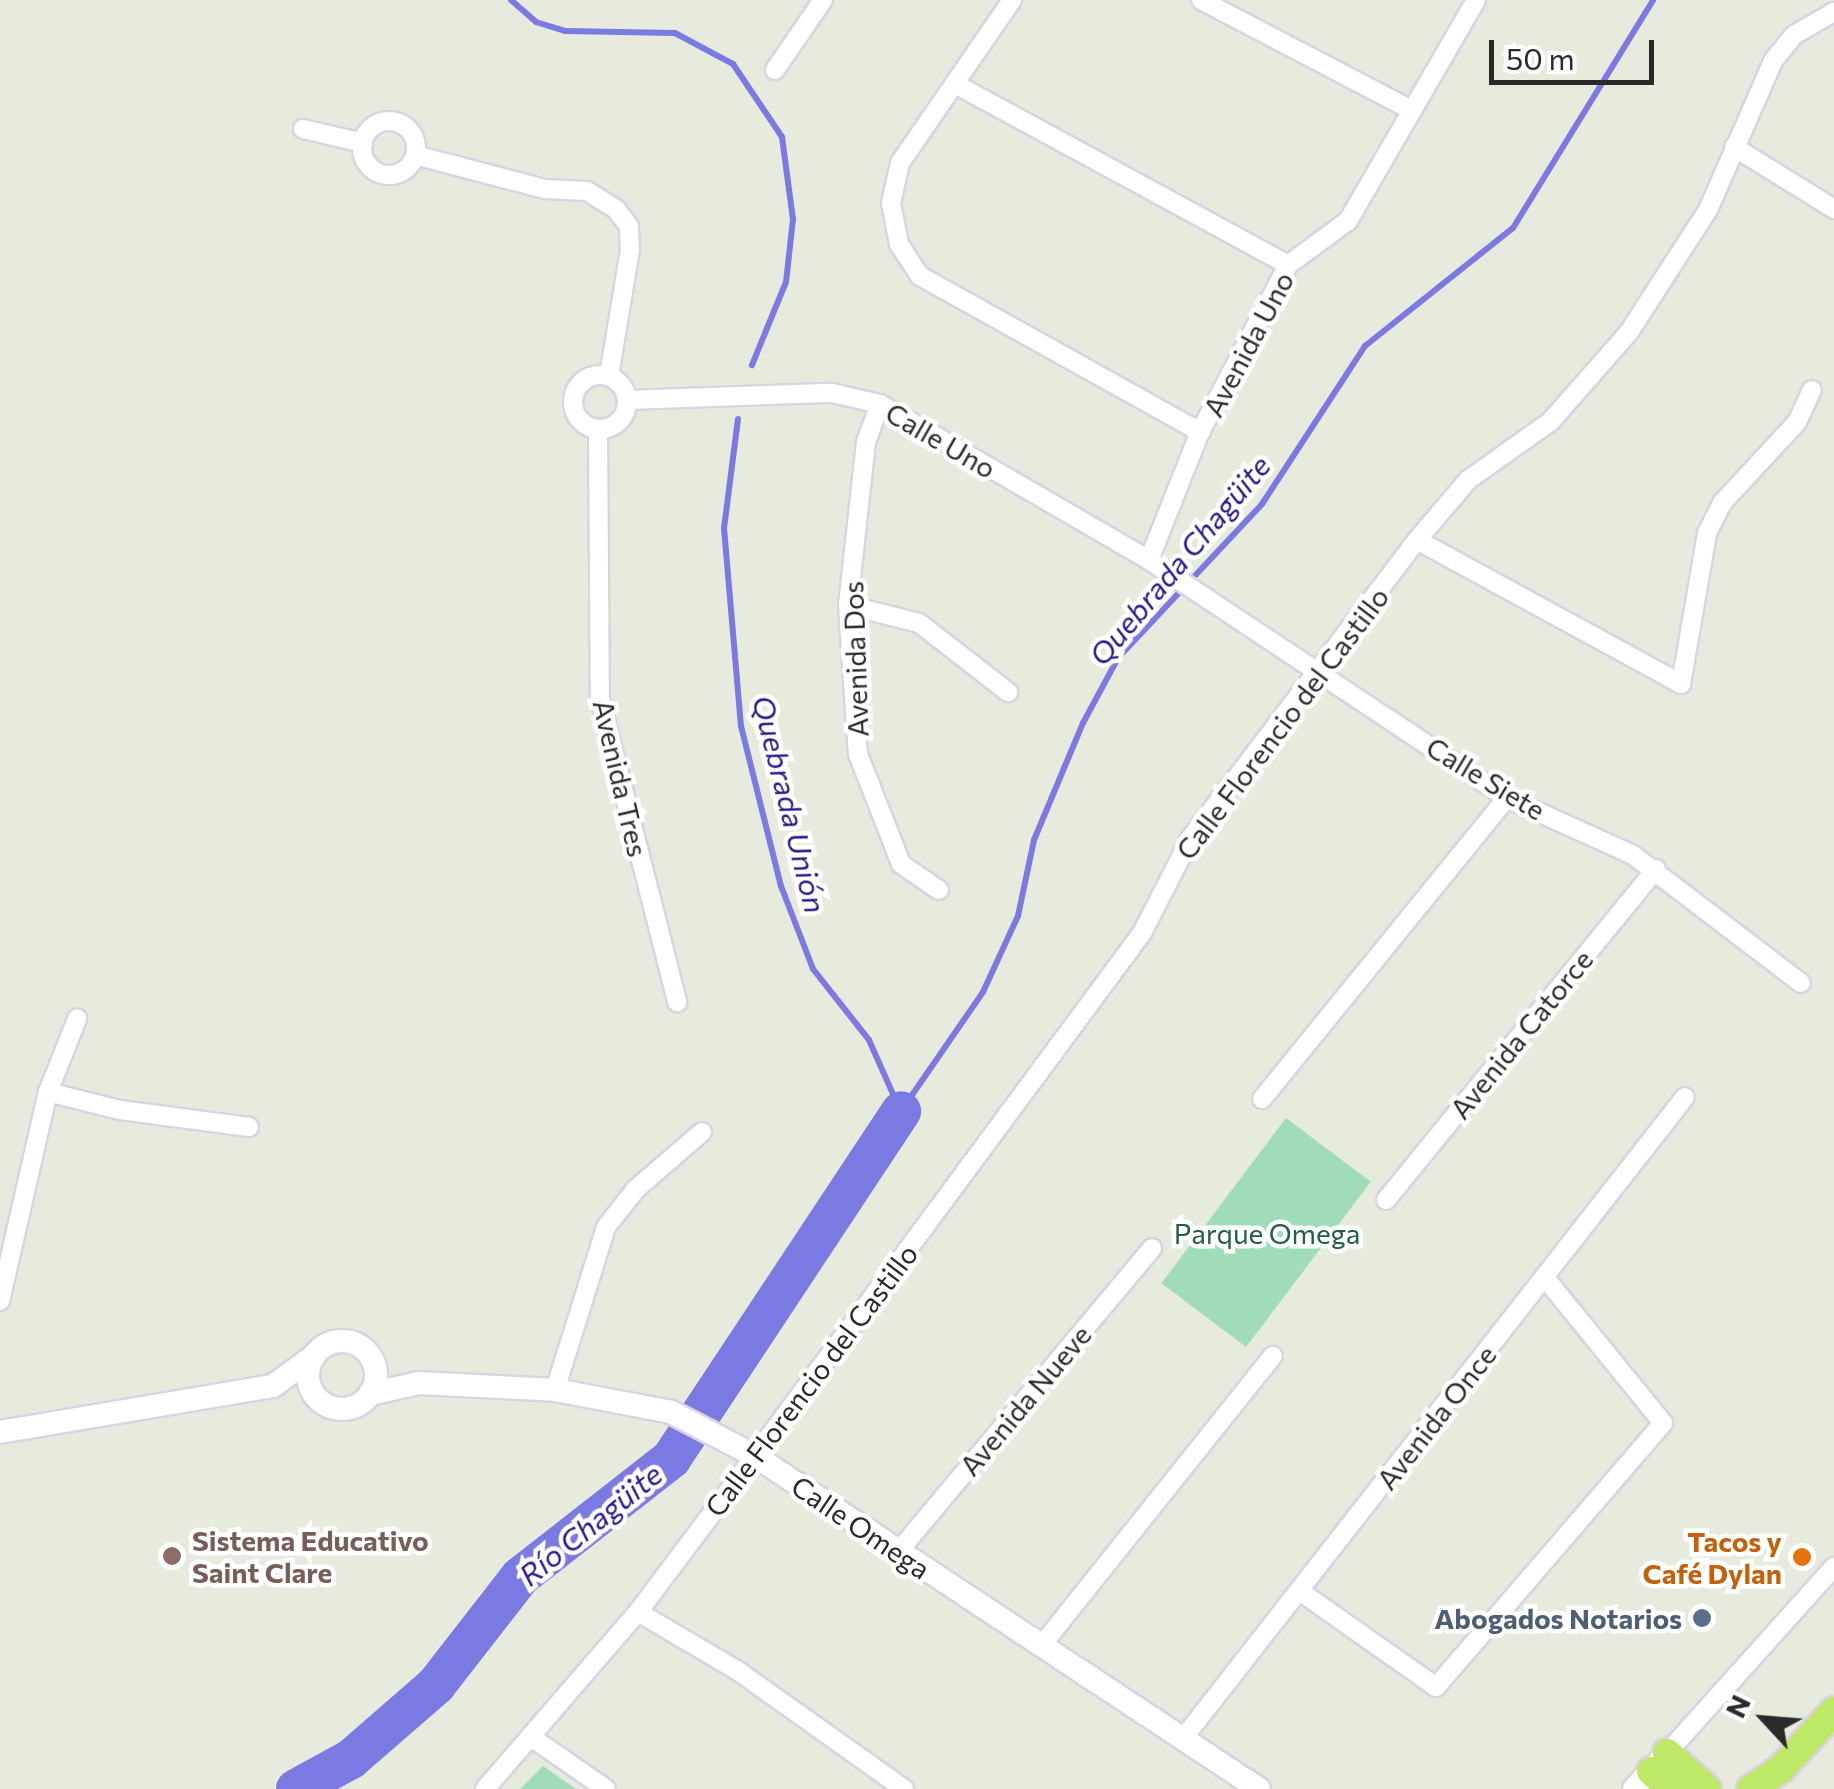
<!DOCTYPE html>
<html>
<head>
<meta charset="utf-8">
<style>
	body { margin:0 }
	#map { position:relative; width:1834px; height:1789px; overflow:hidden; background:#e6ebdd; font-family:Commissioner,sans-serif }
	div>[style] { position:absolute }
	.green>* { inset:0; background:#9fdcb7; transform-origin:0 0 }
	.stream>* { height:6px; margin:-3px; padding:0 3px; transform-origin:3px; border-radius:3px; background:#7b7ae3 }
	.river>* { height:40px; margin:-20px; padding:0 20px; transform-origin:20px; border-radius:20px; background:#7b7ae3 }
	.roads { filter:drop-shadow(2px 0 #dbd3e1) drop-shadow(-2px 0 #dbd3e1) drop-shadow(0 2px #dbd3e1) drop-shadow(0 -2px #dbd3e1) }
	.minor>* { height:18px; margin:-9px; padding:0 9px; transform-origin:9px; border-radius:9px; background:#fff }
	.minor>.ring { margin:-9px; padding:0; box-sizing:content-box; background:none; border:18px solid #fff; border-radius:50% }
	.tertiary>* { height:22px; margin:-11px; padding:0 11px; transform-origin:11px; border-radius:11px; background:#fff }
	.tertiary>.ring { margin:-11px; padding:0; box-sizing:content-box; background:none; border:22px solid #fff; border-radius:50% }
	.trunk>* { height:28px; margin:-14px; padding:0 14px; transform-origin:14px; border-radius:14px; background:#bee967 }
	.dots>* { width:28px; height:28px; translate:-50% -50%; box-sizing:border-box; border:5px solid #fff; border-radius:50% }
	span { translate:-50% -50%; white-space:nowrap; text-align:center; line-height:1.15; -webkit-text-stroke:9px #fff; paint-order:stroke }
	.street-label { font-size:28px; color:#2a2a2a }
	.park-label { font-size:28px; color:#216043 }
	.education-label { font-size:28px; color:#785e54; font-weight:700 }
	.left { translate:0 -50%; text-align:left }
	.food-label { font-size:28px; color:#c56008; font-weight:700 }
	.right { translate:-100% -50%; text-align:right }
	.service-label { font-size:28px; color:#4e5e75; font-weight:700 }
	.water-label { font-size:30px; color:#241a8e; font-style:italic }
	.north { position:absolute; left:1714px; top:1669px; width:100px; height:100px; -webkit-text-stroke:8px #fff; paint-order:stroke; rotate:296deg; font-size:28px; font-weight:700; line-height:40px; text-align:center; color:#2a2a2a }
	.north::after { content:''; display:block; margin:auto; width:35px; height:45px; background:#2a2a2a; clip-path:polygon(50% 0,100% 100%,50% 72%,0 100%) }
	.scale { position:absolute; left:1489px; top:40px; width:165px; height:45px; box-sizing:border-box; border:5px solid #2a2a2a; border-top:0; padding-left:12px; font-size:30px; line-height:35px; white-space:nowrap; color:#2a2a2a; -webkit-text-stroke:8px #fff; paint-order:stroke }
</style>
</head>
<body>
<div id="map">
	<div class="green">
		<div style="left:1286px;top:1118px;width:106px;height:207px;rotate:37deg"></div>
		<div style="clip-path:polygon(543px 1766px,576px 1789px,520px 1789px)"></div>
	</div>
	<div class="stream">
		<div style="left:511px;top:0;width:33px;rotate:41deg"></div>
		<div style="left:536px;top:22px;width:30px;rotate:17deg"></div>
		<div style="left:565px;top:31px;width:110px;rotate:1deg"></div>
		<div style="left:675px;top:33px;width:66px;rotate:28.1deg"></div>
		<div style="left:733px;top:64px;width:88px;rotate:56.1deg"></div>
		<div style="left:782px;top:137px;width:83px;rotate:82.4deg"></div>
		<div style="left:793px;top:219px;width:63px;rotate:96.3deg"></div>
		<div style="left:786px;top:282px;width:90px;rotate:112.3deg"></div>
		<div style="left:738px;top:419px;width:110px;rotate:97.3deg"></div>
		<div style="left:724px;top:528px;width:199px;rotate:85.1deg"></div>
		<div style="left:741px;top:726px;width:165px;rotate:76deg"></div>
		<div style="left:781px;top:886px;width:89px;rotate:68.9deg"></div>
		<div style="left:813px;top:969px;width:90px;rotate:51.7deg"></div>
		<div style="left:869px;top:1040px;width:77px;rotate:66.1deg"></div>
		<div style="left:901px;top:1111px;width:145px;rotate:-55.4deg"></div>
		<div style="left:983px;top:992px;width:84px;rotate:-65.3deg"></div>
		<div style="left:1018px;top:916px;width:78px;rotate:-78.1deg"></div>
		<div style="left:1034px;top:840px;width:127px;rotate:-67.3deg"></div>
		<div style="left:1083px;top:723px;width:74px;rotate:-61.7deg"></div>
		<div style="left:1118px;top:658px;width:211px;rotate:-46.9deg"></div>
		<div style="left:1262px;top:504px;width:189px;rotate:-56.9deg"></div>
		<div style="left:1365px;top:346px;width:189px;rotate:-38.6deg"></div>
		<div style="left:1513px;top:228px;width:268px;rotate:-58.4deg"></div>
	</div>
	<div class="river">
		<div style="left:296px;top:1789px;width:63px;rotate:-28.6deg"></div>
		<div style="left:351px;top:1759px;width:113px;rotate:-41deg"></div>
		<div style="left:436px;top:1685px;width:137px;rotate:-52.1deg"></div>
		<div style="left:520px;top:1577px;width:192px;rotate:-38deg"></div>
		<div style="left:671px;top:1459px;width:417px;rotate:-56.5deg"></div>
	</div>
	<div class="roads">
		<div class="minor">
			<div style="left:1012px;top:0;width:198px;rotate:124.5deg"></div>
			<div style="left:900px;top:163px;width:41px;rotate:102.7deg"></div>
			<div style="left:891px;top:203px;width:42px;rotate:79deg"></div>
			<div style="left:899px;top:244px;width:38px;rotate:57deg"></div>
			<div style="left:920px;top:276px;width:321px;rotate:29.1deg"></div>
			<div style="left:1201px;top:0;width:237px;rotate:27.6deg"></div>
			<div style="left:775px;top:70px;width:85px;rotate:-55.6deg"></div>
			<div style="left:955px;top:84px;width:379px;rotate:28.5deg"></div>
			<div class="ring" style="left:362px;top:121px;width:36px;height:36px"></div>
			<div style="left:303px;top:129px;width:62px;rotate:13.1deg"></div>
			<div style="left:1734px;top:147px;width:118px;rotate:31.8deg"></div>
			<div style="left:415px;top:155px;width:134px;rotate:14.7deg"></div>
			<div style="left:545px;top:189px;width:42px;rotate:2.7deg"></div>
			<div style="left:587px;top:191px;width:34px;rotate:32deg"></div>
			<div style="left:616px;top:209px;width:21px;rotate:53deg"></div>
			<div style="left:629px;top:226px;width:24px;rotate:88deg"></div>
			<div style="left:630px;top:250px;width:128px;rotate:99.5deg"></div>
			<div class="ring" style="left:573px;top:375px;width:36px;height:36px"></div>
			<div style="left:627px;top:400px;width:205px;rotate:-2deg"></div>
			<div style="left:832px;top:393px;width:49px;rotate:12.9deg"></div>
			<div style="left:880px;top:404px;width:311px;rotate:30.1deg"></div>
			<div style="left:1149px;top:560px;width:430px;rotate:33.6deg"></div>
			<div style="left:1507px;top:798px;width:138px;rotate:24.3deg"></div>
			<div style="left:1633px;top:855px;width:211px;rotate:37.3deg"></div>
			<div style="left:880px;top:404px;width:40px;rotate:110.2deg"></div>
			<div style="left:866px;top:442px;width:164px;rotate:96.3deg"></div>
			<div style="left:848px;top:605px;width:149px;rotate:86.2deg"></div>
			<div style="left:858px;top:754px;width:118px;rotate:68.6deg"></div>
			<div style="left:901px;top:864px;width:46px;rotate:34.4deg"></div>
			<div style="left:598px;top:429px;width:270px;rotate:89.6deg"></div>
			<div style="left:600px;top:699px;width:313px;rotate:75.7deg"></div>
			<div style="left:1417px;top:540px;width:301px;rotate:28.6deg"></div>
			<div style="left:1681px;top:684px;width:153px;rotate:-80.2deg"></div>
			<div style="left:1707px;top:533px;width:34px;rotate:-63deg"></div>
			<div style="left:1722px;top:503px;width:110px;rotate:-47.2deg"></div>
			<div style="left:1797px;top:422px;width:35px;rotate:-65deg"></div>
			<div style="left:1149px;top:560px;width:138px;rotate:-68.3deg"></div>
			<div style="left:1200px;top:432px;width:189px;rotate:-62.2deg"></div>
			<div style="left:1288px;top:265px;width:74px;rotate:-36.3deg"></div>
			<div style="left:1348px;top:221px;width:255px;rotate:-59.9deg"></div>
			<div style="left:848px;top:605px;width:73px;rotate:14.2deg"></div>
			<div style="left:919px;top:623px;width:113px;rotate:37.8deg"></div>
			<div style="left:48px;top:1092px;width:74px;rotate:14deg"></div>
			<div style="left:120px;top:1110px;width:130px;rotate:7.5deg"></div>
			<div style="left:1262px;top:1099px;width:388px;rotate:-50.9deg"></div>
			<div style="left:1386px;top:1200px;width:427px;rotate:-50.8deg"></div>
			<div style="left:0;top:1301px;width:214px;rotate:-77.1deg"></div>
			<div style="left:48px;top:1092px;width:79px;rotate:-68.3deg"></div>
			<div style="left:555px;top:1390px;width:171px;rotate:-72.6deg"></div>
			<div style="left:606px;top:1227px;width:48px;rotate:-51.7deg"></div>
			<div style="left:636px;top:1189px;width:87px;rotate:-40.8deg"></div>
			<div style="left:898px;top:1552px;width:396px;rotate:-50.1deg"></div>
			<div style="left:1301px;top:1592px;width:165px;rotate:35.1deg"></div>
			<div style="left:1436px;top:1687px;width:348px;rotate:-49.3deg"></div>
			<div style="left:1663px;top:1423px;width:187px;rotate:-129.1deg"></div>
			<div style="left:638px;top:1612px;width:116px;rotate:30.5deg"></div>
			<div style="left:738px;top:1671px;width:204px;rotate:35.4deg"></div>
			<div style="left:1042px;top:1645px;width:370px;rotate:-51.4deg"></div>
			<div style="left:1185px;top:1736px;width:811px;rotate:-51.96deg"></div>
			<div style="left:531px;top:1737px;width:91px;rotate:34.7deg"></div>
			<div style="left:1667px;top:1753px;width:250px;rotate:-48.1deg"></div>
			<div style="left:485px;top:1789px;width:234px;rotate:-49.2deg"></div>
			<div style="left:638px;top:1612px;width:195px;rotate:-53.1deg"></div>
			<div style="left:755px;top:1456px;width:651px;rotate:-53.5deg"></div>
			<div style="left:1142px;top:933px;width:106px;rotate:-62.9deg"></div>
			<div style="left:1190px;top:839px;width:375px;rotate:-52.8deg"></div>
			<div style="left:1417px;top:540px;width:79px;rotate:-49.6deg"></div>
			<div style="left:1468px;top:480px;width:100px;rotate:-35.3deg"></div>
			<div style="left:1550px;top:422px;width:120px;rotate:-48.7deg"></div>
			<div style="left:1629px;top:332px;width:145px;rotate:-57.1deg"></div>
			<div style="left:1708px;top:210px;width:163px;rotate:-66.4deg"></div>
			<div style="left:1773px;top:61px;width:33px;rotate:-51deg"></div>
			<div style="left:1794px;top:35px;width:46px;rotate:-29.9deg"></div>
		</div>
		<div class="tertiary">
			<div class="ring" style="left:308px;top:1341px;width:46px;height:46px"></div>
			<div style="left:370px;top:1394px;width:50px;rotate:-12.7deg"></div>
			<div style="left:419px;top:1383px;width:136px;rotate:2.9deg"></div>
			<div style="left:555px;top:1390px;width:118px;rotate:10.7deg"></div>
			<div style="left:671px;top:1412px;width:95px;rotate:27.6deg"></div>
			<div style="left:755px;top:1456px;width:604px;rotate:33.45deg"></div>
			<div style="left:0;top:1432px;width:277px;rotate:-9.6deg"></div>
			<div style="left:273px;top:1386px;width:51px;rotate:-36.2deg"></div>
			<div style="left:1634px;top:1789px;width:40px;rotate:-47deg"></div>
		</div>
		<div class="trunk">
			<div style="left:1667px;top:1753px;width:54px;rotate:42deg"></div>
			<div style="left:1651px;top:1771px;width:27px;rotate:42deg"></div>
			<div style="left:1751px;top:1789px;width:36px;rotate:-34deg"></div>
			<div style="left:1781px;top:1769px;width:79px;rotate:-47.6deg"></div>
		</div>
	</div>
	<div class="dots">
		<div style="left:172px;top:1556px;background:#8d6e63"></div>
		<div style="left:1802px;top:1557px;background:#e8710a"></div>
		<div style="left:1702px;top:1618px;background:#5c6f8a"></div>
	</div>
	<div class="street-label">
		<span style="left:1248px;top:344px;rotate:-62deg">Avenida Uno</span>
		<span style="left:941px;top:440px;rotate:30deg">Calle Uno</span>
		<span style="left:855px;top:659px;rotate:-92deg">Avenida Dos</span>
		<span style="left:1282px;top:723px;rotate:-53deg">Calle Florencio del Castillo</span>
		<span style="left:621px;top:778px;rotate:77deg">Avenida Tres</span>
		<span style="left:1486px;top:778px;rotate:31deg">Calle Siete</span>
		<span style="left:1521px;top:1034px;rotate:-51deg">Avenida Catorce</span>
		<span style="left:811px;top:1380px;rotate:-53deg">Calle Florencio del Castillo</span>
		<span style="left:1025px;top:1400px;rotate:-50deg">Avenida Nueve</span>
		<span style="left:1436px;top:1417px;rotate:-52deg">Avenida Once</span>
		<span style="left:861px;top:1527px;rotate:34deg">Calle Omega</span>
	</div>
	<div class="park-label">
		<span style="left:1267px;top:1233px">Parque Omega</span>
	</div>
	<div class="education-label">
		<span class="left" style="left:192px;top:1556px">Sistema Educativo<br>Saint Clare</span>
	</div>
	<div class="food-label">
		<span class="right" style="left:1782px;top:1557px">Tacos y<br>Café Dylan</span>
	</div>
	<div class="service-label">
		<span class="right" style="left:1682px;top:1618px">Abogados Notarios</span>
	</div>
	<div class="water-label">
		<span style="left:1179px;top:560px;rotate:-50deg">Quebrada Chagüite</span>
		<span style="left:790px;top:804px;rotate:76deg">Quebrada Unión</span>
		<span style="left:590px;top:1524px;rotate:-39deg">Río Chagüite</span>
	</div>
	<div class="north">N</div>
	<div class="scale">50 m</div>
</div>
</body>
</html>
